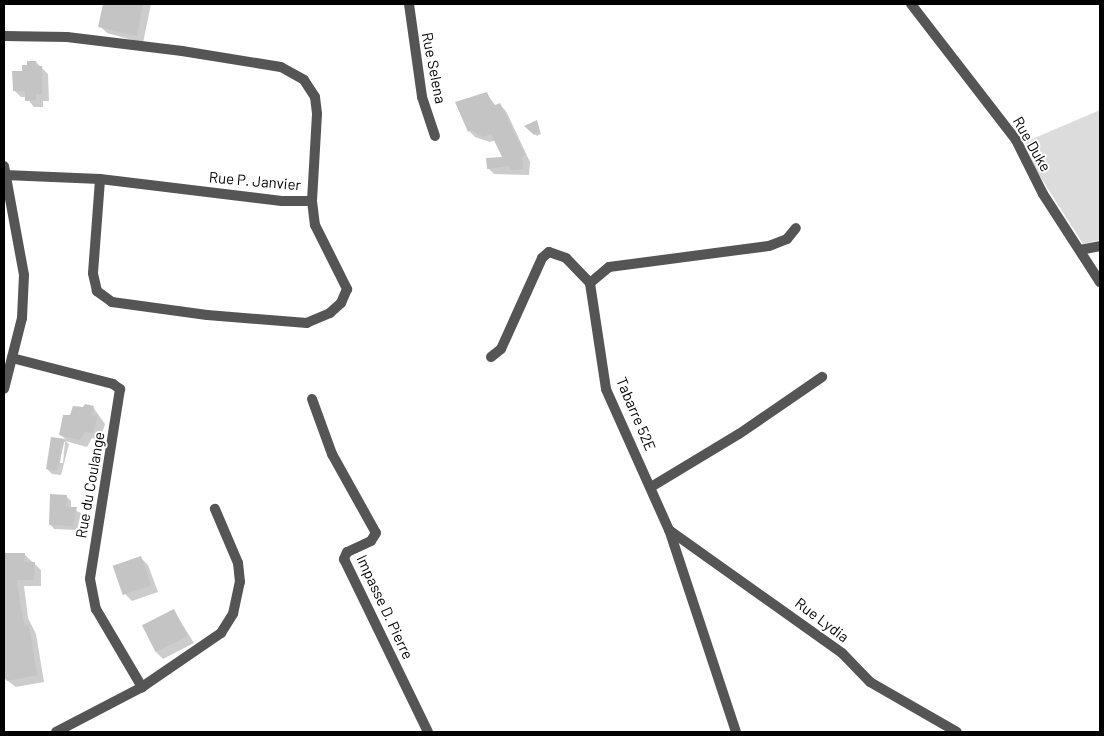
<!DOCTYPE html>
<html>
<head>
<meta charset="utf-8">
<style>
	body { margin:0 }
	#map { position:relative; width:1104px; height:736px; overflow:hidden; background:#fff; font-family:Barlow,sans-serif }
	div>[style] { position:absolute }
	.green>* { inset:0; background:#dcdcdc }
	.shadow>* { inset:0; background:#0003 }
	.building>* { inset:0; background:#c4c4c4; transform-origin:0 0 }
	.minor>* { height:10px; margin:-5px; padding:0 5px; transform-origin:5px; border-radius:5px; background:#555 }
	.tertiary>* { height:10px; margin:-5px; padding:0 5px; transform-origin:5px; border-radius:5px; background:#555 }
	span { translate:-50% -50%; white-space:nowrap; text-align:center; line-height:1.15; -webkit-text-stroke:4px #fff; paint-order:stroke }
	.street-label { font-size:15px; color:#000 }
	.frame { position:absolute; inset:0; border:5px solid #000; pointer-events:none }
</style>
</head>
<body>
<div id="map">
	<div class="green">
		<div style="clip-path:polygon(1100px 110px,1100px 240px,1083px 244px,1036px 170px,1025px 142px)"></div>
	</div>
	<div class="shadow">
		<div style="clip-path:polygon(104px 4px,151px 4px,143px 43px,107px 33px,100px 26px)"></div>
		<div style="clip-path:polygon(36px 62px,48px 74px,49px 101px,43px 101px,43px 107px,34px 107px,26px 97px,21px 97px,14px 90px,23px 72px)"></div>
		<div style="clip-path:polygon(487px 94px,496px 106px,500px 105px,506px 111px,530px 162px,529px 175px,494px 174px,488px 168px,504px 158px,496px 140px,490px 142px,475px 137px,469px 131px)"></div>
		<div style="clip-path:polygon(537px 122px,541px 134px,537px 136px,526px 126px)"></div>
		<div style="clip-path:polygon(evenodd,93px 407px,105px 424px,100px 440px,92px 438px,87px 447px,65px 441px,69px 444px,61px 475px,52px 474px,47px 469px,52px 438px,66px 440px,61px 435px,71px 416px,93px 407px,63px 442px,65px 442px,63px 463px,60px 463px,63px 442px)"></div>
		<div style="clip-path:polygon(67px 497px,71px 501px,71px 508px,81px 513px,77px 530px,54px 529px,50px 524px)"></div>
		<div style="clip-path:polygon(4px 554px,24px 554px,41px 570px,41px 586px,24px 586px,28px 618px,36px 634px,44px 682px,16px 687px,4px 678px)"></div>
		<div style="clip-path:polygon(141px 558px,148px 565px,158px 592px,132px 601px,125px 594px)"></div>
		<div style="clip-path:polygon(174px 611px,194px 643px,163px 659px,156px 652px)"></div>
	</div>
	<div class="building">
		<div style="clip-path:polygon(103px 4px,143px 4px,137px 36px,98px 27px)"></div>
		<div style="clip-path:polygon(27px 61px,36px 61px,36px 66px,42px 66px,42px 94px,36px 94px,36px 100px,25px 101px,25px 91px,13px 91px,12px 71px,22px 71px,22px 65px,27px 65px)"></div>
		<div style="clip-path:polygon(487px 92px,493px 106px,500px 103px,525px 155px,522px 157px,523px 169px,510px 170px,510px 166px,487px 169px,486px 158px,502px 157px,491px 134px,483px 137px,471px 130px,468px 132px,455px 102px)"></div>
		<div style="clip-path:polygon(537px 120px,540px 132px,534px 135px,524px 126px)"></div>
		<div style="clip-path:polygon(85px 404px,94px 406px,92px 415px,98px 416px,93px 433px,85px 432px,79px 440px,59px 435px,63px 415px,70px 415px,73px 406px,83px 407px)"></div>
		<div style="clip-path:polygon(51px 437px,65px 439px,57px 471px,46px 469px)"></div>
		<div style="clip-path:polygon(50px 494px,67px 495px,66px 507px,77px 507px,73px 526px,49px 525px)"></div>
		<div style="clip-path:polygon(4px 553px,25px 553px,24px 562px,35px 562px,34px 580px,17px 580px,21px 609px,25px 626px,29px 625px,37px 675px,7px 681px,4px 677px)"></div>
		<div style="left:141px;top:556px;width:31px;height:30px;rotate:71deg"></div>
		<div style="left:174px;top:609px;width:30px;height:36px;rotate:63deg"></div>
	</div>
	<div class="minor">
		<div style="left:409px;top:4px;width:94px;rotate:82deg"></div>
		<div style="left:422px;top:97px;width:41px;rotate:71.6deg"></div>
		<div style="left:911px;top:4px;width:172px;rotate:52.3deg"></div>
		<div style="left:1016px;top:140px;width:60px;rotate:63.4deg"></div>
		<div style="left:1043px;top:194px;width:105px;rotate:57.1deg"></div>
		<div style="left:4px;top:36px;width:63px;rotate:0.9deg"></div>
		<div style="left:67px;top:37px;width:116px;rotate:6.9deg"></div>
		<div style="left:182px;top:51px;width:100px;rotate:9.2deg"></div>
		<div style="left:281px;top:67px;width:26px;rotate:29deg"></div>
		<div style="left:304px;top:80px;width:20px;rotate:57deg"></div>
		<div style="left:315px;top:97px;width:17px;rotate:83deg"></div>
		<div style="left:317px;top:114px;width:87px;rotate:93.3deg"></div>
		<div style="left:312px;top:201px;width:24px;rotate:83deg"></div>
		<div style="left:315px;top:225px;width:72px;rotate:63.4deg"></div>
		<div style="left:347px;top:289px;width:15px;rotate:113deg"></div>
		<div style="left:341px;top:303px;width:15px;rotate:138deg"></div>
		<div style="left:330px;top:313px;width:25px;rotate:157deg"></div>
		<div style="left:307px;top:323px;width:100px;rotate:-175.4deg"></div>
		<div style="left:207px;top:315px;width:96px;rotate:-172.2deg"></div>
		<div style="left:112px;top:302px;width:19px;rotate:-144deg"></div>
		<div style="left:97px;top:291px;width:18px;rotate:-103deg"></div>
		<div style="left:93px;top:273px;width:94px;rotate:-85.7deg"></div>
		<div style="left:5px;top:175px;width:95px;rotate:2.4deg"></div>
		<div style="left:100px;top:179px;width:183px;rotate:6.9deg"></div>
		<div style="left:282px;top:201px;width:30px"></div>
		<div style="left:1080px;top:250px;width:20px;rotate:-11deg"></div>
		<div style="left:491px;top:357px;width:13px;rotate:-39deg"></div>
		<div style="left:501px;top:349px;width:100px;rotate:-65.7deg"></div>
		<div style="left:542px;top:258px;width:9px;rotate:-41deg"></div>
		<div style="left:549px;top:252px;width:18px;rotate:19deg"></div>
		<div style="left:566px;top:258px;width:35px;rotate:46deg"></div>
		<div style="left:12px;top:358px;width:104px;rotate:14.4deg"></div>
		<div style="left:113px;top:384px;width:9px;rotate:36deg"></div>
		<div style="left:120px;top:389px;width:192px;rotate:99deg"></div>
		<div style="left:90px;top:579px;width:31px;rotate:79deg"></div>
		<div style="left:96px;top:609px;width:91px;rotate:59.5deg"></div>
		<div style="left:312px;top:399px;width:59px;rotate:70deg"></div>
		<div style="left:332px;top:454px;width:90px;rotate:60.9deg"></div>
		<div style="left:376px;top:533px;width:9px;rotate:122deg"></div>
		<div style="left:371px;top:541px;width:26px;rotate:155deg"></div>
		<div style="left:347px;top:552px;width:8px;rotate:113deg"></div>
		<div style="left:344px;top:559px;width:192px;rotate:64.1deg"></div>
		<div style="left:651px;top:487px;width:103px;rotate:-31.1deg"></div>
		<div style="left:739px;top:434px;width:101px;rotate:-34.5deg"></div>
		<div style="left:669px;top:530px;width:212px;rotate:35.4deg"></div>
		<div style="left:842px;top:653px;width:40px;rotate:46deg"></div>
		<div style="left:870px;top:682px;width:100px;rotate:29.9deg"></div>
		<div style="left:56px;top:732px;width:97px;rotate:-27.6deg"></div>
		<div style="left:142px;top:687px;width:96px;rotate:-34.4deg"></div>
		<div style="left:221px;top:633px;width:22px;rotate:-58deg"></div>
		<div style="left:233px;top:614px;width:33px;rotate:-78deg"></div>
		<div style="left:240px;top:582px;width:19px;rotate:-96deg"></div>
		<div style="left:238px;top:563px;width:59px;rotate:-113.1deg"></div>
		<div style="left:736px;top:732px;width:213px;rotate:-108.3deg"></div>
		<div style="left:669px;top:530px;width:154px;rotate:-114.1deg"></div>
		<div style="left:606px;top:389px;width:107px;rotate:-98.6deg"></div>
		<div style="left:590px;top:283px;width:25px;rotate:-40deg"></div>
		<div style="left:609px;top:267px;width:161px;rotate:-7.5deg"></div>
		<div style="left:769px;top:246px;width:19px;rotate:-21deg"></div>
		<div style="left:787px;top:239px;width:14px;rotate:-51deg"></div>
	</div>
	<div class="tertiary">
		<div style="left:4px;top:166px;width:111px;rotate:79.6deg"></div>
		<div style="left:24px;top:275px;width:43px;rotate:92.7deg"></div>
		<div style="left:22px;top:318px;width:73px;rotate:104.2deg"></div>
	</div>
	<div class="street-label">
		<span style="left:434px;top:68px;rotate:79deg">Rue Selena</span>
		<span style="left:1032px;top:144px;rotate:60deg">Rue Duke</span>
		<span style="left:255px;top:181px;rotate:5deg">Rue P. Janvier</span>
		<span style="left:636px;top:414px;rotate:67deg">Tabarre 52E</span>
		<span style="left:90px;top:485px;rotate:-80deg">Rue du Coulange</span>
		<span style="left:385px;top:607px;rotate:65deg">Impasse D. Pierre</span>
		<span style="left:822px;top:620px;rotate:37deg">Rue Lydia</span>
	</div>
	<div class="frame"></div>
</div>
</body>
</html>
